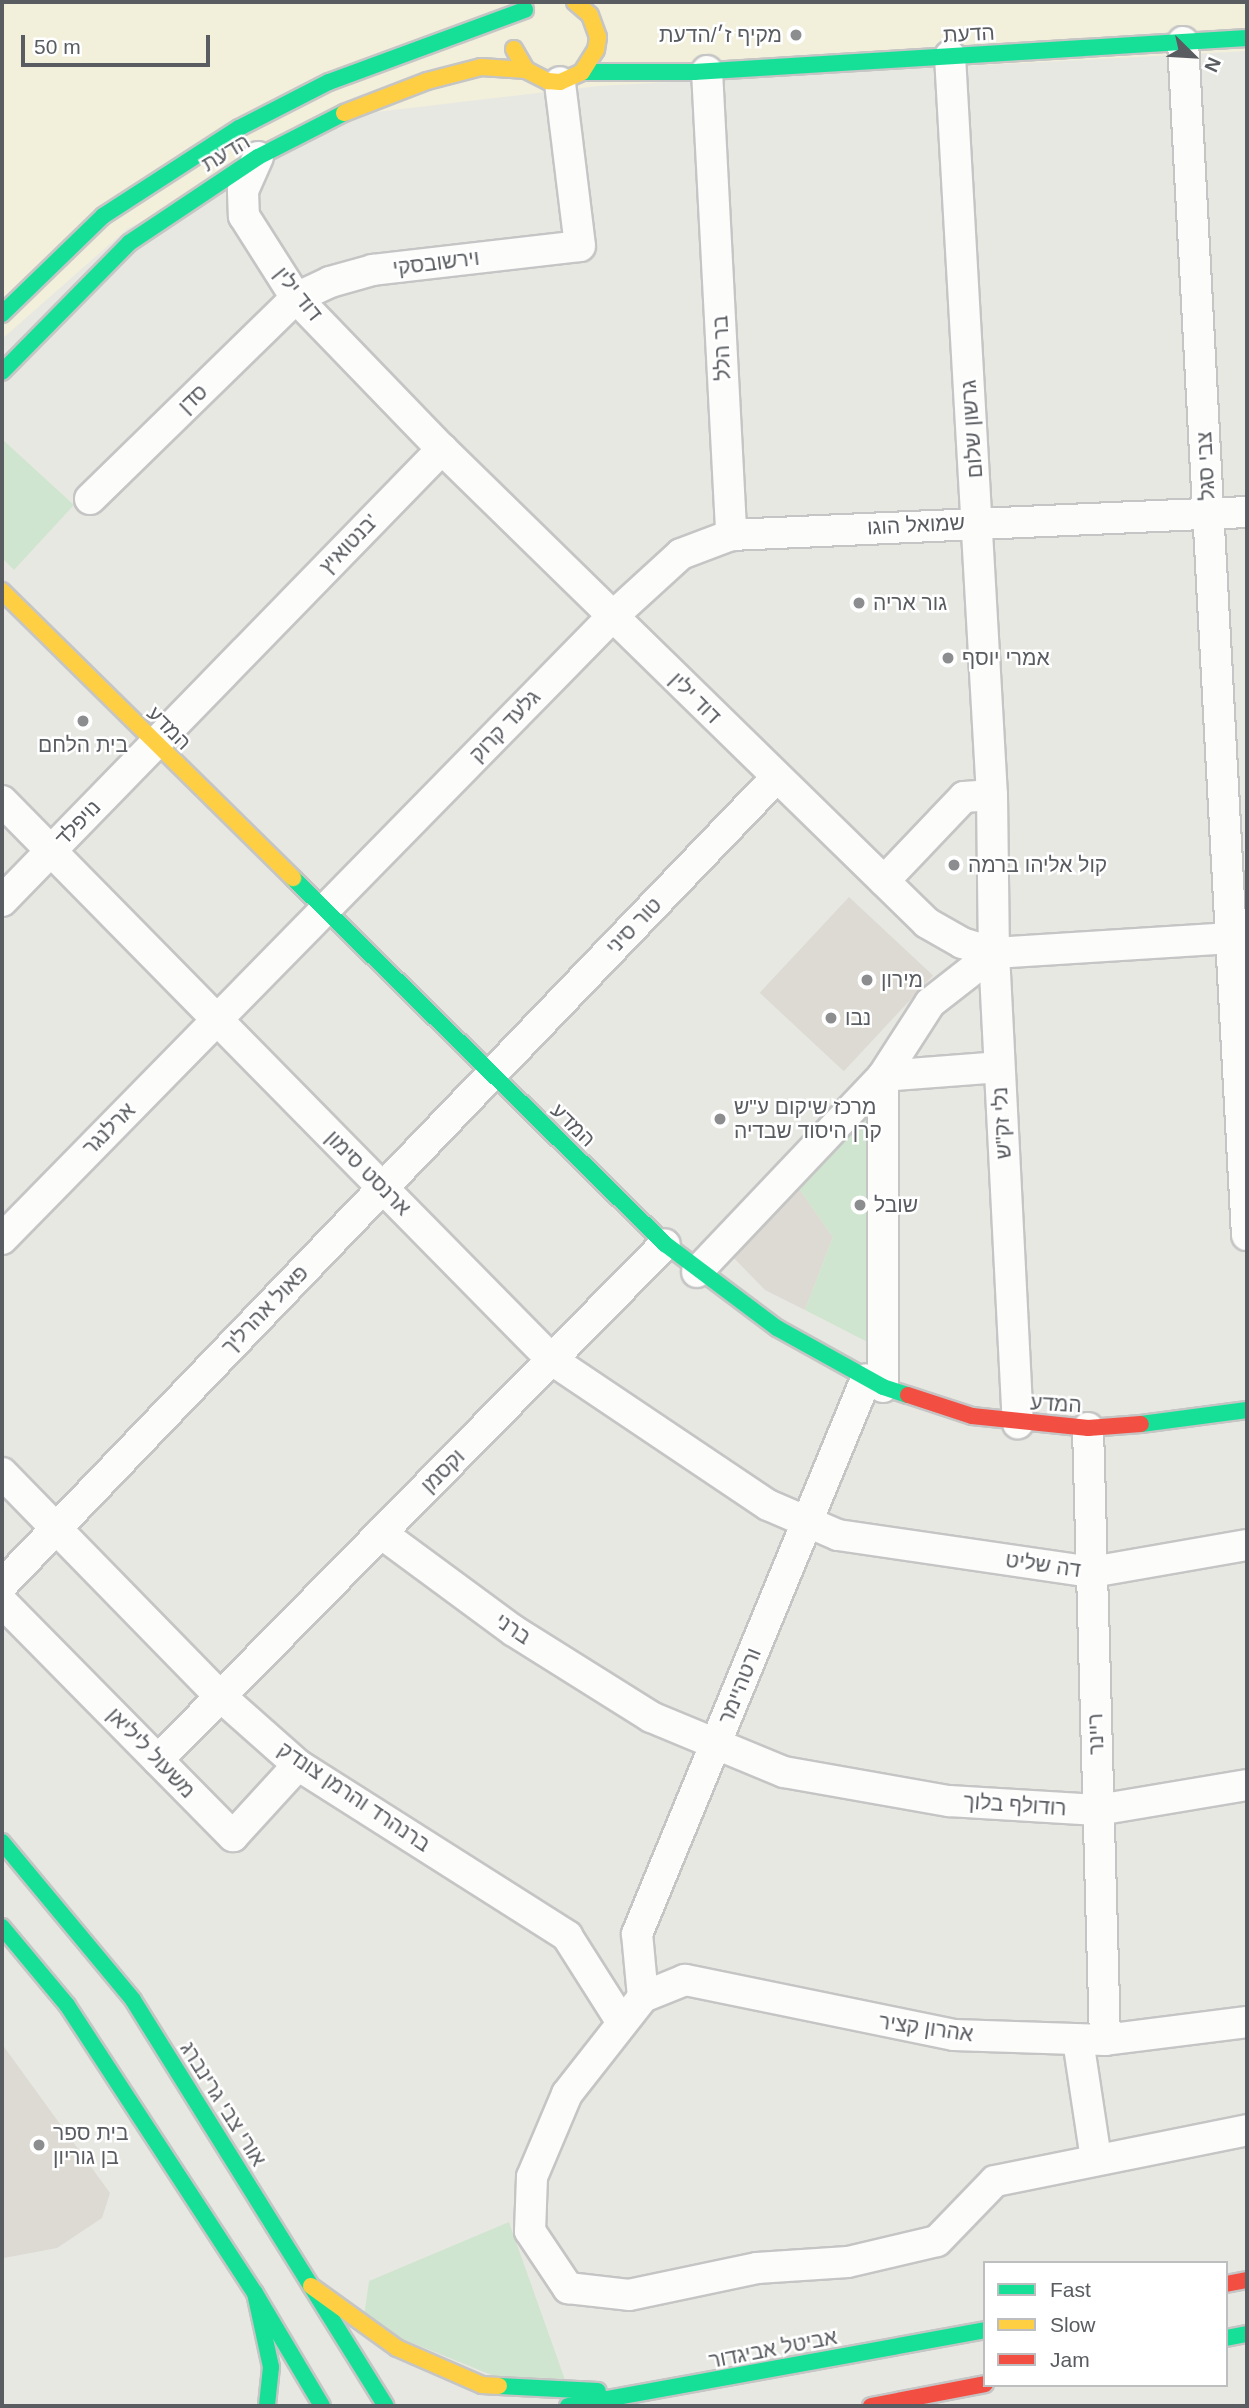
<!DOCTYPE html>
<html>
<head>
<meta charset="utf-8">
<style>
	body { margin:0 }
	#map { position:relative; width:1249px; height:2408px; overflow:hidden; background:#e8e8e3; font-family:Arial,Heebo,sans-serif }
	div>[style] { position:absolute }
	.commercial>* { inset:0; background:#f2efdb }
	.education>* { inset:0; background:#dcdad2; transform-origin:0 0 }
	.green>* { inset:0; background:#d0e5cf }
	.roads { filter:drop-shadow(2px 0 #c5c5c5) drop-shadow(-2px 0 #c5c5c5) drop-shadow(0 2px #c5c5c5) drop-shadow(0 -2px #c5c5c5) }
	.street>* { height:30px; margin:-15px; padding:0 15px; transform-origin:15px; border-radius:15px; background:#fcfcfb }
	.fast>* { height:16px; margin:-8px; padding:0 8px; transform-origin:8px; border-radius:8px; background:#16e098 }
	.slow>* { height:16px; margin:-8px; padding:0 8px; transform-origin:8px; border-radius:8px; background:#ffcf43 }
	.jam>* { height:16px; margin:-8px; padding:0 8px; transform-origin:8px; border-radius:8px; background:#f24e42 }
	.dots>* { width:19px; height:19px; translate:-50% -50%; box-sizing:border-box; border:4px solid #fff; border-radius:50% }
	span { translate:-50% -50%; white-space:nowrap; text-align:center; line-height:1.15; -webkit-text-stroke:5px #fff; paint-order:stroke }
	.street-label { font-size:21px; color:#595c60 }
	.poi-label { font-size:21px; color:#595c60 }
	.right { translate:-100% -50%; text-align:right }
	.left { translate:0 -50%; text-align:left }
	.frame { position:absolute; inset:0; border:4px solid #595c60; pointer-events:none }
	.legend { position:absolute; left:983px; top:2261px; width:245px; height:126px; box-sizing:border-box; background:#fff; border:2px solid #bdbebf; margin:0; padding:9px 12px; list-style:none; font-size:21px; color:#595c60 }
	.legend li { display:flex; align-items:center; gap:14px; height:35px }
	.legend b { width:35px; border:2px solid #bdbebf }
	.north { position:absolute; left:1158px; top:21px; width:70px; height:70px; -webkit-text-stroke:5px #fff; paint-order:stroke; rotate:114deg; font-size:19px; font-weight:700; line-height:28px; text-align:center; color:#595c60 }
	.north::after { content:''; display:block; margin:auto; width:24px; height:32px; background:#595c60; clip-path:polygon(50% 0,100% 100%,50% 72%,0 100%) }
	.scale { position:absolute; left:21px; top:35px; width:189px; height:32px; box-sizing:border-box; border:4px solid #595c60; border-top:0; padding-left:9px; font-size:21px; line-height:24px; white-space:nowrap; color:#595c60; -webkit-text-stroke:5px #fff; paint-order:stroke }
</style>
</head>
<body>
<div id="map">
	<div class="commercial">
		<div style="clip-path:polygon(2px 2px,1247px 2px,1247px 51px,598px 86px,359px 114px,127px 229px,2px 339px)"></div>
	</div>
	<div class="education">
		<div style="left:849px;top:897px;width:115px;height:131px;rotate:43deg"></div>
		<div style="clip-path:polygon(793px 1180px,833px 1237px,805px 1310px,765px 1290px,728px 1252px)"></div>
		<div style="clip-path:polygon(2px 2044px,110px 2193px,102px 2218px,57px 2248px,4px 2258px)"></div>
	</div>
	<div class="green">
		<div style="clip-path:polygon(2px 439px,74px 505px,14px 570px,2px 558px)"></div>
		<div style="clip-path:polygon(883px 1076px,883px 1350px,805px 1310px,833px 1237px,793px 1180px)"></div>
		<div style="clip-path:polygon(509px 2222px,569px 2391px,526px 2389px,363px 2323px,369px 2281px)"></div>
	</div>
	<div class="roads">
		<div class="street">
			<div style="left:1183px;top:42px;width:1195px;rotate:86.93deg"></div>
			<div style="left:950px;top:56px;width:740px;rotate:86.75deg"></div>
			<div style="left:992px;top:795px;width:158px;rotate:89.3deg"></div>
			<div style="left:994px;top:953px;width:471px;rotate:87.1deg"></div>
			<div style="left:707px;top:71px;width:465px;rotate:87deg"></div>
			<div style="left:258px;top:157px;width:37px;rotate:114deg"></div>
			<div style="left:243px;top:191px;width:25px;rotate:88deg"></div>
			<div style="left:244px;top:216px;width:97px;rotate:57.6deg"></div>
			<div style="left:296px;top:298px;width:210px;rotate:46deg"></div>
			<div style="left:442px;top:449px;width:678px;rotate:44.34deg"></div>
			<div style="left:927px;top:923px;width:40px;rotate:29.7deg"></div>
			<div style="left:962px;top:943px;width:34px;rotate:17deg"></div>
			<div style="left:994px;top:953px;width:254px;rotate:-3.6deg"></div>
			<div style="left:90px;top:499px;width:288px;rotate:-44.3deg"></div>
			<div style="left:296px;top:298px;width:38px;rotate:-25deg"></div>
			<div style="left:330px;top:282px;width:45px;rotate:-15.6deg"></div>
			<div style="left:373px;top:270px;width:208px;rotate:-6.6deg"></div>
			<div style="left:580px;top:246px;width:165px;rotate:-97deg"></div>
			<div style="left:2px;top:801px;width:784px;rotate:45.46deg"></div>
			<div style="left:552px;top:1360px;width:260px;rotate:33.9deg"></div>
			<div style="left:768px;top:1505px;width:76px;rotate:23.2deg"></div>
			<div style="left:838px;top:1535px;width:257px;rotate:8.3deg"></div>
			<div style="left:1092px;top:1572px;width:157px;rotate:-9.9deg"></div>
			<div style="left:884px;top:881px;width:116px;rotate:-46.4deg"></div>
			<div style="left:964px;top:797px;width:28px;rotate:-4deg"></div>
			<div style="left:2px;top:901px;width:631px;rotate:-45.77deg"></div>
			<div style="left:2px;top:1239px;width:871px;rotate:-45.56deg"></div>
			<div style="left:612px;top:617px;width:93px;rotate:-42.4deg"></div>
			<div style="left:681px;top:554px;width:53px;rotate:-20.8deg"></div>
			<div style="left:731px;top:535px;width:517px;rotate:-2.55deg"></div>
			<div style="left:697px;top:1272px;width:270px;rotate:-46.5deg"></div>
			<div style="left:883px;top:1076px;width:87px;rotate:-57.2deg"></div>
			<div style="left:930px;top:1003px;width:81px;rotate:-38deg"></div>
			<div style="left:883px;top:1387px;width:311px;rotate:-90deg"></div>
			<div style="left:883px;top:1076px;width:116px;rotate:-4.4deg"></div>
			<div style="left:1088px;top:1428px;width:612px;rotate:88.41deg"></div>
			<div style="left:2px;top:1473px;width:310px;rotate:45.7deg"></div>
			<div style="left:219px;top:1695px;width:106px;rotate:41.5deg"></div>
			<div style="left:298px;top:1765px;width:319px;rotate:32.4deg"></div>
			<div style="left:567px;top:1936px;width:101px;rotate:57.6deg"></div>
			<div style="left:381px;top:1533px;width:165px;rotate:36.4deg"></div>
			<div style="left:514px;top:1631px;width:162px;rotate:32.1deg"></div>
			<div style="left:651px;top:1717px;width:144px;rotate:22.5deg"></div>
			<div style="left:784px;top:1772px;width:168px;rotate:10deg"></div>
			<div style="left:949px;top:1801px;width:149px;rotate:3.5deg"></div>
			<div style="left:1098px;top:1810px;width:151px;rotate:-9.5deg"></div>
			<div style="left:2px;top:1585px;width:1118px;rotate:-46.2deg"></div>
			<div style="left:2px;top:1602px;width:329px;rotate:45.4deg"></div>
			<div style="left:233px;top:1836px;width:96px;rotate:-47.5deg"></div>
			<div style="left:158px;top:1760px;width:723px;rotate:-45.5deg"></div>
			<div style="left:643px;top:1997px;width:63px;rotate:-95.4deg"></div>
			<div style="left:637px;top:1934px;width:600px;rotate:-67.58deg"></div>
			<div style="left:1247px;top:2022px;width:143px;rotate:172.8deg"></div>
			<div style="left:1105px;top:2040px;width:151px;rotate:-178.1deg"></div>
			<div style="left:954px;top:2035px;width:275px;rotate:-168.4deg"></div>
			<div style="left:685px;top:1980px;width:45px;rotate:158deg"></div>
			<div style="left:643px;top:1997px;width:123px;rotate:128.1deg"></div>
			<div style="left:567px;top:2094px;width:90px;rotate:112.9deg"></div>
			<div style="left:532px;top:2177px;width:54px;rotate:92.1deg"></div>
			<div style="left:530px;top:2231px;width:69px;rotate:56.3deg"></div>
			<div style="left:568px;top:2288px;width:61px;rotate:6.5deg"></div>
			<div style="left:629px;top:2295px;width:131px;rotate:-11.9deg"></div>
			<div style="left:757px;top:2268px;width:91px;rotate:-3.8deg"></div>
			<div style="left:848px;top:2262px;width:91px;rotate:-13.3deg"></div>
			<div style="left:937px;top:2241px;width:83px;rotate:-46deg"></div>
			<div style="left:995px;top:2181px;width:257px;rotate:-11.4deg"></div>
			<div style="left:1078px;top:2040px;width:120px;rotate:81.4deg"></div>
		</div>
		<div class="fast">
			<div style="left:582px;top:72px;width:112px"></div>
			<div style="left:694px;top:72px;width:554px;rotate:-3.52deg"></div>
			<div style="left:2px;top:314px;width:141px;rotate:-44.1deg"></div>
			<div style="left:103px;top:216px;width:162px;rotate:-32.9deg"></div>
			<div style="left:239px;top:128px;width:101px;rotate:-27.1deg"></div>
			<div style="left:329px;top:82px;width:209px;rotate:-20.2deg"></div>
			<div style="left:2px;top:372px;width:181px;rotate:-45.4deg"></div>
			<div style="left:129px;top:243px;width:155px;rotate:-33.7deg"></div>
			<div style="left:258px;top:157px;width:97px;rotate:-27.1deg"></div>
			<div style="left:293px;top:878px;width:522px;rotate:44.53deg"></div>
			<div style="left:665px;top:1244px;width:140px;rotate:36.9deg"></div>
			<div style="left:777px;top:1328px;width:121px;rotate:29.1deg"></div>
			<div style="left:883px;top:1387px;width:26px;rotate:18deg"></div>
			<div style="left:1141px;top:1424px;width:107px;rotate:-7.5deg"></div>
			<div style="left:2px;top:1842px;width:205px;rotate:50.3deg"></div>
			<div style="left:133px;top:2000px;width:478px;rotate:58.1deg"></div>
			<div style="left:2px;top:1927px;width:102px;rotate:50.2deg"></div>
			<div style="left:67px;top:2005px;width:344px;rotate:56.9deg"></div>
			<div style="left:255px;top:2293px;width:131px;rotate:59.3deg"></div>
			<div style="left:255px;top:2293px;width:76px;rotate:77.8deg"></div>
			<div style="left:271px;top:2367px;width:39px;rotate:96deg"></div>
			<div style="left:1226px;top:2338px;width:21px;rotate:-11deg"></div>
			<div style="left:499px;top:2386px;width:99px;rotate:2.9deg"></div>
			<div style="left:568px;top:2406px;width:424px;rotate:-10.3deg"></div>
		</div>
		<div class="slow">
			<div style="left:514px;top:49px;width:24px;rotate:60deg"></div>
			<div style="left:526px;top:70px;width:25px;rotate:27deg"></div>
			<div style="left:548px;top:81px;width:12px;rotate:5deg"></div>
			<div style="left:560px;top:82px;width:24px;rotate:-24deg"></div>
			<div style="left:582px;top:72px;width:26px;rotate:-58deg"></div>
			<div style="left:596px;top:50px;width:13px;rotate:-81deg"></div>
			<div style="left:598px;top:37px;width:23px;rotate:-110deg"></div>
			<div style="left:590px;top:15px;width:20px;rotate:-139deg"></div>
			<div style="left:344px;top:113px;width:89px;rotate:-21.1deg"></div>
			<div style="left:427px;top:81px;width:56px;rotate:-14.5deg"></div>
			<div style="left:481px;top:67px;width:45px;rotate:3.8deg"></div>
			<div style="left:2px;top:591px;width:409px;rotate:44.6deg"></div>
			<div style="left:311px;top:2286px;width:106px;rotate:35.8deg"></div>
			<div style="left:397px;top:2348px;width:93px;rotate:23.5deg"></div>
			<div style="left:482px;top:2385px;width:17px;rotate:3deg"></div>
		</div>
		<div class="jam">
			<div style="left:908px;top:1395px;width:67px;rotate:18.2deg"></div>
			<div style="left:972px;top:1416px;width:117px;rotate:5.9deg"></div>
			<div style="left:1088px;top:1428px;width:53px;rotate:-4.3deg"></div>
			<div style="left:1226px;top:2284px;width:21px;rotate:-11deg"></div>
			<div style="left:871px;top:2406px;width:116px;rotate:-10.9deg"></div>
		</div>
	</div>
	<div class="dots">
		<div style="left:796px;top:35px;background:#8b8d8e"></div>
		<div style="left:859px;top:603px;background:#8b8d8e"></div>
		<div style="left:948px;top:658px;background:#8b8d8e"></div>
		<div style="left:83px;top:721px;background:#8b8d8e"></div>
		<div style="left:954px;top:865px;background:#8b8d8e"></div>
		<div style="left:867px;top:980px;background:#8b8d8e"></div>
		<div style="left:831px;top:1018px;background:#8b8d8e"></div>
		<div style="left:720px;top:1119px;background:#8b8d8e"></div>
		<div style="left:860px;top:1205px;background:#8b8d8e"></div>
		<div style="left:39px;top:2145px;background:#8b8d8e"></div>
	</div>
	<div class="street-label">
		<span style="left:969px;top:34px;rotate:-3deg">הדעת</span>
		<span style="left:226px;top:153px;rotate:-31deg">הדעת</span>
		<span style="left:436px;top:263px;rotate:-7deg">וירשובסקי</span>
		<span style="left:298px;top:294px;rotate:51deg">דוד ילין</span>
		<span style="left:722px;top:348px;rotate:-93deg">בר הלל</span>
		<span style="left:193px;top:399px;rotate:-44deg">סדן</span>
		<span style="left:972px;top:429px;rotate:-94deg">גרשון שלום</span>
		<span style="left:1206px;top:466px;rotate:-93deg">צבי סגל</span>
		<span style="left:916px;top:525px;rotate:-3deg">שמואל הוגו</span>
		<span style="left:349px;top:544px;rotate:-46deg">בנטואיץ'</span>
		<span style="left:695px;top:698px;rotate:45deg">דוד ילין</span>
		<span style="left:505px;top:726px;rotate:-46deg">גלעד קרוק</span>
		<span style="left:169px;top:728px;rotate:45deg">המדע</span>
		<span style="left:78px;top:823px;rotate:-46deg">נויפלד</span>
		<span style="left:634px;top:926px;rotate:-46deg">טור סיני</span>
		<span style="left:1002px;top:1123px;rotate:-93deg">נלי זק"ש</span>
		<span style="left:573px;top:1125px;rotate:44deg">המדע</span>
		<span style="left:109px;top:1129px;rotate:-45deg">ארלנגר</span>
		<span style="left:368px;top:1173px;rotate:45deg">ארנסט סימון</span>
		<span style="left:265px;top:1310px;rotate:-46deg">פאול אהרליך</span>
		<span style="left:1056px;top:1404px;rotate:3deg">המדע</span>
		<span style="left:443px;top:1471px;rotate:-45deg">וקסמן</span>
		<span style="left:1043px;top:1565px;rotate:8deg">דה שליט</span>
		<span style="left:513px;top:1629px;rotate:34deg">ברני</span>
		<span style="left:740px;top:1686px;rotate:-68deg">ורטהיימר</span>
		<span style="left:1096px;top:1734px;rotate:-92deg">ריינר</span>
		<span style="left:151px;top:1753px;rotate:46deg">משעול ליליאן</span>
		<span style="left:354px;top:1797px;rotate:34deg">ברנהרד והרמן צונדק</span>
		<span style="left:1015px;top:1805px;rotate:4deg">רודולף בלוך</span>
		<span style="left:926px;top:2028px;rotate:8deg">אהרון קציר</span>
		<span style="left:223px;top:2104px;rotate:58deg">אורי צבי גרינברג</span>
		<span style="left:773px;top:2349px;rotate:-11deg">אביטל אביגדור</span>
	</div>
	<div class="poi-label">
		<span class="right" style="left:782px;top:35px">מקיף ז׳/הדעת</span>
		<span class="left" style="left:873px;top:603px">גור אריה</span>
		<span class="left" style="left:962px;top:658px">אמרי יוסף</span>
		<span style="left:83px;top:745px">בית הלחם</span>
		<span class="left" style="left:968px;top:865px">קול אליהו ברמה</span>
		<span class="left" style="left:881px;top:980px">מירון</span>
		<span class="left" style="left:845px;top:1018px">נבו</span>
		<span class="left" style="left:734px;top:1119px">מרכז שיקום ע"ש<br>קרן היסוד שבדיה</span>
		<span class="left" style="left:874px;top:1205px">שובל</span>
		<span class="left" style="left:53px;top:2145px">בית ספר<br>בן גוריון</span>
	</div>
	<div class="frame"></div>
	<ul class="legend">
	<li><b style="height:9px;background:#16e098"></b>Fast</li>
	<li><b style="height:9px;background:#ffcf43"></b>Slow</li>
	<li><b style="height:9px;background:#f24e42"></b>Jam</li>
	</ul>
	<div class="north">N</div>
	<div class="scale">50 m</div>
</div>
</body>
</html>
